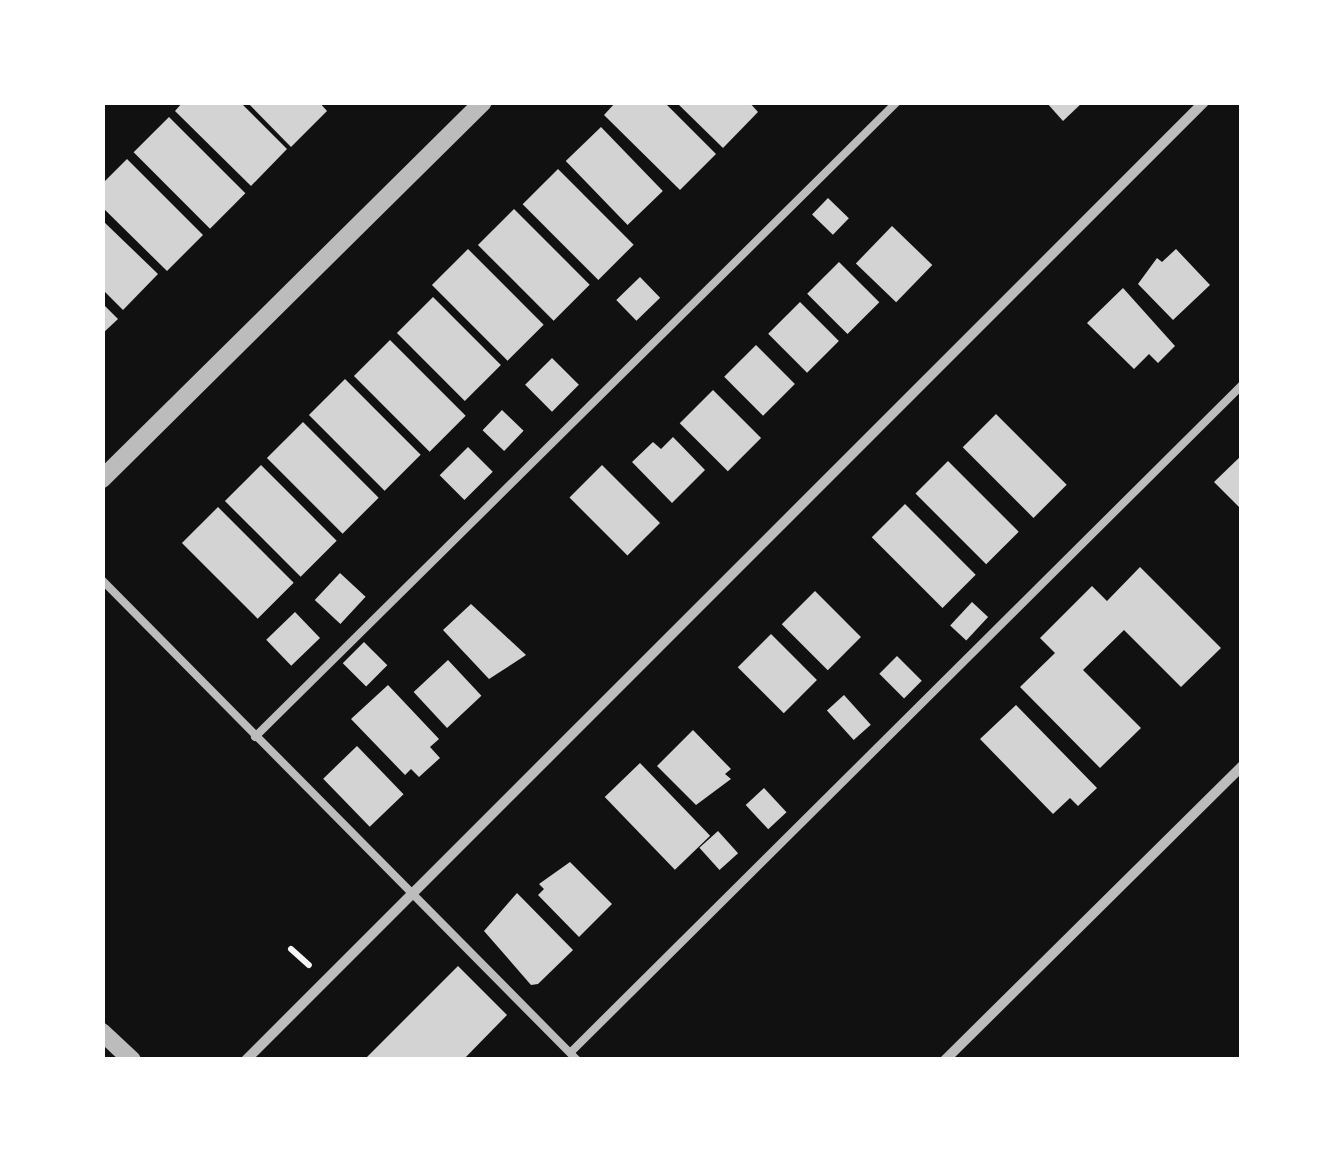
<!DOCTYPE html>
<html>
<head>
<meta charset="utf-8">
<style>
	body { margin:0 }
	#map { position:relative; width:1344px; height:1162px; overflow:hidden; background:#111; font-family:Helvetica,sans-serif }
	div>[style] { position:absolute }
	.building>* { inset:0; background:#d3d3d3; transform-origin:0 0 }
	.path>* { height:6px; margin:-3px; padding:0 3px; transform-origin:3px; border-radius:3px; background:#f5f5f5 }
	.service>* { height:8px; margin:-4px; padding:0 4px; transform-origin:4px; border-radius:4px; background:#bcbcbc }
	.minor>* { height:10px; margin:-5px; padding:0 5px; transform-origin:5px; border-radius:5px; background:#bcbcbc }
	.tertiary>* { height:18px; margin:-9px; padding:0 9px; transform-origin:9px; border-radius:9px; background:#bcbcbc }
	span { translate:-50% -50%; white-space:nowrap; text-align:center; line-height:1.15; -webkit-text-stroke:8px #fff; paint-order:stroke }
	.frame { position:absolute; inset:0; border:105px solid #fff; pointer-events:none }
</style>
</head>
<body>
<div id="map">
	<div class="building">
		<div style="clip-path:polygon(183px 102px,240px 102px,287px 149px,251px 186px,175px 111px)"></div>
		<div style="clip-path:polygon(247px 102px,319px 102px,327px 111px,291px 147px)"></div>
		<div style="clip-path:polygon(616px 102px,664px 102px,716px 154px,680px 190px,604px 115px)"></div>
		<div style="clip-path:polygon(676px 102px,749px 102px,758px 112px,723px 148px)"></div>
		<div style="clip-path:polygon(1046px 102px,1083px 102px,1063px 121px)"></div>
		<div style="left:169px;top:117px;width:108px;height:50px;rotate:45deg"></div>
		<div style="left:601px;top:127px;width:89px;height:49px;rotate:46deg"></div>
		<div style="clip-path:polygon(127px 159px,203px 235px,167px 271px,102px 207px,102px 184px)"></div>
		<div style="left:558px;top:169px;width:107px;height:50px;rotate:45deg"></div>
		<div style="left:828px;top:198px;width:29px;height:23px;rotate:44deg"></div>
		<div style="left:514px;top:209px;width:107px;height:51px;rotate:45deg"></div>
		<div style="clip-path:polygon(102px 220px,158px 274px,123px 310px,102px 289px)"></div>
		<div style="left:892px;top:226px;width:56px;height:52px;rotate:44deg"></div>
		<div style="left:468px;top:249px;width:107px;height:51px;rotate:45deg"></div>
		<div style="clip-path:polygon(1176px 249px,1210px 285px,1173px 320px,1138px 284px,1157px 258px,1162px 262px)"></div>
		<div style="left:839px;top:262px;width:57px;height:45px;rotate:45deg"></div>
		<div style="left:640px;top:277px;width:29px;height:33px;rotate:46deg"></div>
		<div style="clip-path:polygon(1123px 288px,1175px 346px,1158px 363px,1149px 354px,1134px 369px,1087px 323px)"></div>
		<div style="left:433px;top:297px;width:96px;height:51px;rotate:45deg"></div>
		<div style="left:800px;top:302px;width:55px;height:45px;rotate:45deg"></div>
		<div style="clip-path:polygon(102px 303px,118px 319px,102px 334px)"></div>
		<div style="left:390px;top:340px;width:107px;height:51px;rotate:45deg"></div>
		<div style="left:756px;top:345px;width:55px;height:45px;rotate:45deg"></div>
		<div style="left:552px;top:358px;width:38px;height:38px;rotate:45deg"></div>
		<div style="left:345px;top:379px;width:107px;height:51px;rotate:45deg"></div>
		<div style="left:713px;top:390px;width:68px;height:47px;rotate:45deg"></div>
		<div style="left:502px;top:410px;width:30px;height:28px;rotate:44deg"></div>
		<div style="left:996px;top:414px;width:100px;height:47px;rotate:45deg"></div>
		<div style="left:303px;top:422px;width:107px;height:51px;rotate:45deg"></div>
		<div style="clip-path:polygon(673px 437px,705px 470px,672px 503px,632px 462px,653px 442px,661px 449px)"></div>
		<div style="left:468px;top:447px;width:35px;height:40px;rotate:45deg"></div>
		<div style="clip-path:polygon(1242px 455px,1242px 510px,1214px 482px)"></div>
		<div style="left:948px;top:461px;width:100px;height:46px;rotate:45deg"></div>
		<div style="left:261px;top:465px;width:107px;height:51px;rotate:45deg"></div>
		<div style="left:602px;top:465px;width:82px;height:46px;rotate:45deg"></div>
		<div style="left:905px;top:504px;width:100px;height:47px;rotate:45deg"></div>
		<div style="left:218px;top:507px;width:107px;height:51px;rotate:45deg"></div>
		<div style="clip-path:polygon(1140px 567px,1221px 648px,1181px 687px,1124px 630px,1083px 670px,1141px 728px,1100px 768px,1020px 687px,1055px 653px,1040px 638px,1092px 586px,1107px 601px)"></div>
		<div style="left:340px;top:573px;width:35px;height:37px;rotate:43deg"></div>
		<div style="left:815px;top:591px;width:65px;height:47px;rotate:45deg"></div>
		<div style="left:972px;top:602px;width:22px;height:32px;rotate:43deg"></div>
		<div style="clip-path:polygon(471px 604px,526px 655px,489px 679px,443px 630px)"></div>
		<div style="left:295px;top:612px;width:36px;height:40px;rotate:46deg"></div>
		<div style="left:771px;top:634px;width:65px;height:47px;rotate:45deg"></div>
		<div style="left:364px;top:642px;width:33px;height:30px;rotate:45deg"></div>
		<div style="left:897px;top:656px;width:35px;height:25px;rotate:45deg"></div>
		<div style="left:448px;top:660px;width:49px;height:47px;rotate:47deg"></div>
		<div style="clip-path:polygon(388px 685px,439px 739px,430px 747px,440px 758px,419px 777px,411px 769px,405px 775px,351px 719px)"></div>
		<div style="left:844px;top:695px;width:40px;height:23px;rotate:48deg"></div>
		<div style="clip-path:polygon(1016px 705px,1097px 788px,1078px 806px,1070px 798px,1053px 814px,980px 739px)"></div>
		<div style="clip-path:polygon(693px 730px,731px 769px,725px 774px,731px 779px,696px 805px,657px 766px)"></div>
		<div style="left:357px;top:746px;width:67px;height:47px;rotate:46deg"></div>
		<div style="left:640px;top:763px;width:101px;height:49px;rotate:46deg"></div>
		<div style="left:764px;top:788px;width:33px;height:25px;rotate:47deg"></div>
		<div style="left:718px;top:831px;width:30px;height:25px;rotate:48deg"></div>
		<div style="clip-path:polygon(570px 862px,612px 904px,579px 937px,538px 895px,544px 889px,539px 884px)"></div>
		<div style="clip-path:polygon(517px 893px,573px 950px,538px 984px,531px 985px,484px 931px)"></div>
		<div style="clip-path:polygon(458px 966px,507px 1015px,463px 1060px,364px 1060px)"></div>
	</div>
	<div class="path">
		<div style="left:291px;top:949px;width:24px;rotate:42deg"></div>
	</div>
	<div class="service">
		<div style="left:102px;top:580px;width:675px;rotate:45.3deg"></div>
		<div style="left:255px;top:737px;width:903px;rotate:-44.69deg"></div>
		<div style="left:571px;top:1052px;width:946px;rotate:-44.83deg"></div>
	</div>
	<div class="minor">
		<div style="left:246px;top:1060px;width:1355px;rotate:-45deg"></div>
		<div style="left:945px;top:1060px;width:418px;rotate:-44.7deg"></div>
	</div>
	<div class="tertiary">
		<div style="left:102px;top:479px;width:536px;rotate:-44.7deg"></div>
		<div style="left:102px;top:1032px;width:41px;rotate:43deg"></div>
	</div>
	<div class="frame"></div>
</div>
</body>
</html>
